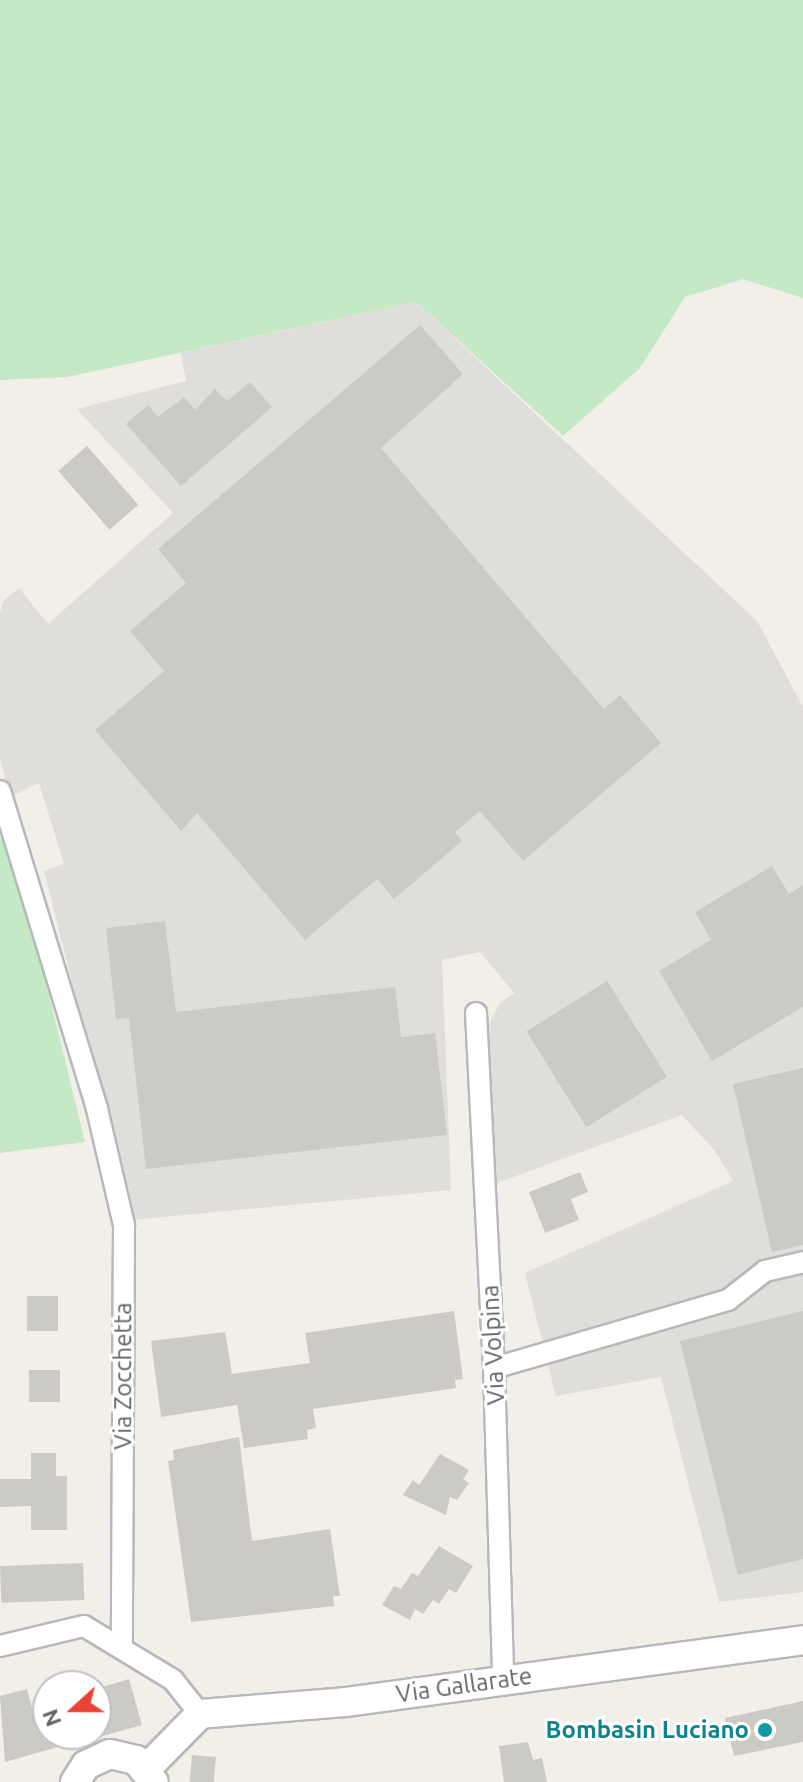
<!DOCTYPE html>
<html>
<head>
<meta charset="utf-8">
<style>
	body { margin:0 }
	#map { position:relative; width:803px; height:1782px; overflow:hidden; background:#f1efe8; font-family:Ubuntu,sans-serif }
	div>[style] { position:absolute }
	.industrial>* { inset:0; background:#e0deda }
	.green>* { inset:0; background:#c5e8c5 }
	.building>* { inset:0; background:#cccac5; transform-origin:0 0 }
	.roads { filter:drop-shadow(2px 0 #b5b8bc) drop-shadow(-2px 0 #b5b8bc) drop-shadow(0 2px #b5b8bc) drop-shadow(0 -2px #b5b8bc) }
	.street>* { height:20px; margin:-10px; padding:0 10px; transform-origin:10px; border-radius:10px; background:#fff }
	.secondary>* { height:28px; margin:-14px; padding:0 14px; transform-origin:14px; border-radius:14px; background:#fff }
	.dots>* { width:22px; height:22px; translate:-50% -50%; box-sizing:border-box; border:4px solid #fff; border-radius:50% }
	span { translate:-50% -50%; white-space:nowrap; text-align:center; line-height:1.15; -webkit-text-stroke:6px #fff; paint-order:stroke }
	.street-label { font-size:24px; color:#5f6368 }
	.culture-label { font-size:24px; color:#0d838f; font-weight:700 }
	.right { translate:-100% -50%; text-align:right }
	.north { position:absolute; left:32px; top:1670px; width:80px; height:80px; box-sizing:border-box; background:#fff; border:2px solid #bfc1c3; border-radius:50%; rotate:249deg; font-size:22px; font-weight:700; line-height:32px; text-align:center; color:#5f6368 }
	.north::after { content:''; display:block; margin:auto; width:28px; height:36px; background:#ea4335; clip-path:polygon(50% 0,100% 100%,50% 72%,0 100%) }
</style>
</head>
<body>
<div id="map">
	<div class="industrial">
		<div style="clip-path:polygon(416px 302px,757px 621px,803px 707px,803px 1592px,719px 1602px,661px 1377px,556px 1396px,525px 1273px,733px 1181px,715px 1151px,682px 1115px,497px 1183px,487px 1028px,500px 1003px,514px 993px,480px 952px,442px 960px,451px 1190px,132px 1220px,44px 871px,64px 864px,39px 783px,10px 797px,0 759px,0 612px,4px 600px,19px 588px,48px 624px,173px 513px,77px 409px,186px 381px,181px 353px)"></div>
	</div>
	<div class="green">
		<div style="clip-path:polygon(0 0,803px 0,803px 298px,743px 279px,685px 297px,640px 368px,563px 436px,416px 302px,67px 377px,0 380px)"></div>
		<div style="clip-path:polygon(0 835px,33px 929px,85px 1142px,0 1153px)"></div>
	</div>
	<div class="building">
		<div style="clip-path:polygon(420px 325px,463px 374px,381px 448px,604px 709px,620px 695px,661px 743px,523px 861px,480px 811px,455px 832px,462px 841px,394px 899px,377px 879px,305px 940px,197px 813px,181px 831px,95px 730px,164px 671px,130px 631px,186px 583px,158px 549px)"></div>
		<div style="clip-path:polygon(250px 382px,272px 407px,181px 486px,126px 424px,148px 405px,158px 417px,184px 397px,195px 410px,215px 389px,227px 401px)"></div>
		<div style="left:87px;top:446px;width:78px;height:38px;rotate:49deg"></div>
		<div style="clip-path:polygon(772px 866px,789px 894px,803px 885px,803px 1007px,712px 1061px,659px 971px,711px 940px,695px 912px)"></div>
		<div style="clip-path:polygon(165px 921px,176px 1012px,395px 987px,401px 1037px,435px 1033px,447px 1135px,146px 1169px,129px 1018px,116px 1019px,106px 928px)"></div>
		<div style="left:607px;top:981px;width:113px;height:95px;rotate:58deg"></div>
		<div style="clip-path:polygon(803px 1068px,803px 1245px,772px 1252px,733px 1084px)"></div>
		<div style="clip-path:polygon(580px 1172px,588px 1192px,571px 1199px,579px 1220px,545px 1233px,529px 1192px)"></div>
		<div style="left:58px;top:1296px;width:35px;height:31px;rotate:90deg"></div>
		<div style="clip-path:polygon(454px 1311px,463px 1379px,455px 1380px,456px 1388px,313px 1409px,316px 1428px,307px 1430px,308px 1439px,244px 1448px,237px 1405px,161px 1417px,151px 1341px,225px 1332px,232px 1374px,310px 1363px,305px 1333px)"></div>
		<div style="clip-path:polygon(803px 1311px,803px 1559px,738px 1575px,680px 1341px)"></div>
		<div style="left:29px;top:1370px;width:31px;height:32px"></div>
		<div style="clip-path:polygon(239px 1437px,252px 1541px,330px 1529px,340px 1596px,333px 1596px,334px 1606px,191px 1622px,168px 1461px,174px 1460px,173px 1450px)"></div>
		<div style="clip-path:polygon(31px 1453px,56px 1453px,56px 1476px,67px 1476px,67px 1530px,31px 1530px,31px 1506px,0 1507px,0 1479px,31px 1479px)"></div>
		<div style="clip-path:polygon(440px 1454px,469px 1470px,463px 1479px,469px 1483px,457px 1500px,450px 1497px,446px 1515px,403px 1495px,413px 1480px,419px 1485px)"></div>
		<div style="clip-path:polygon(439px 1546px,473px 1566px,456px 1593px,449px 1589px,439px 1604px,433px 1600px,423px 1614px,415px 1609px,410px 1620px,382px 1605px,394px 1586px,401px 1589px,412px 1573px,418px 1576px)"></div>
		<div style="left:83px;top:1563px;width:37px;height:83px;rotate:88deg"></div>
		<div style="clip-path:polygon(129px 1679px,142px 1725px,96px 1738px,96px 1689px)"></div>
		<div style="clip-path:polygon(27px 1689px,36px 1723px,48px 1720px,48px 1734px,86px 1734px,86px 1739px,5px 1762px,0 1696px)"></div>
		<div style="clip-path:polygon(803px 1701px,803px 1742px,734px 1756px,725px 1718px)"></div>
		<div style="clip-path:polygon(528px 1742px,533px 1760px,542px 1758px,547px 1782px,504px 1782px,499px 1746px)"></div>
		<div style="left:192px;top:1755px;width:24px;height:27px;rotate:5deg"></div>
	</div>
	<div class="roads">
		<div class="street">
			<div style="left:0;top:791px;width:332px;rotate:73deg"></div>
			<div style="left:97px;top:1109px;width:119px;rotate:76.9deg"></div>
			<div style="left:124px;top:1225px;width:420px;rotate:90.3deg"></div>
			<div style="left:476px;top:1013px;width:355px;rotate:87.1deg"></div>
			<div style="left:494px;top:1368px;width:310px;rotate:88.3deg"></div>
			<div style="left:494px;top:1368px;width:244px;rotate:-16.2deg"></div>
			<div style="left:728px;top:1300px;width:47px;rotate:-38.1deg"></div>
			<div style="left:765px;top:1271px;width:39px;rotate:-13deg"></div>
			<div style="left:0;top:1646px;width:86px;rotate:-13.4deg"></div>
			<div style="left:84px;top:1626px;width:104px;rotate:31.2deg"></div>
			<div style="left:173px;top:1680px;width:43px;rotate:51.5deg"></div>
		</div>
		<div class="secondary">
			<div style="left:146px;top:1769px;width:77px;rotate:-45.5deg"></div>
			<div style="left:200px;top:1714px;width:146px;rotate:-4.7deg"></div>
			<div style="left:346px;top:1702px;width:461px;rotate:-7.7deg"></div>
			<div style="left:75px;top:1782px;width:20px;rotate:-57deg"></div>
			<div style="left:86px;top:1765px;width:26px;rotate:-25deg"></div>
			<div style="left:110px;top:1754px;width:27px;rotate:13deg"></div>
			<div style="left:136px;top:1760px;width:28px;rotate:51deg"></div>
		</div>
	</div>
	<div class="dots">
		<div style="left:765px;top:1730px;background:#0f9aa8"></div>
	</div>
	<div class="street-label">
		<span style="left:493px;top:1345px;rotate:-93deg">Via Volpina</span>
		<span style="left:123px;top:1376px;rotate:-90deg">Via Zocchetta</span>
		<span style="left:464px;top:1685px;rotate:-8deg">Via Gallarate</span>
	</div>
	<div class="culture-label">
		<span class="right" style="left:749px;top:1730px">Bombasin Luciano</span>
	</div>
	<div class="north">N</div>
</div>
</body>
</html>
